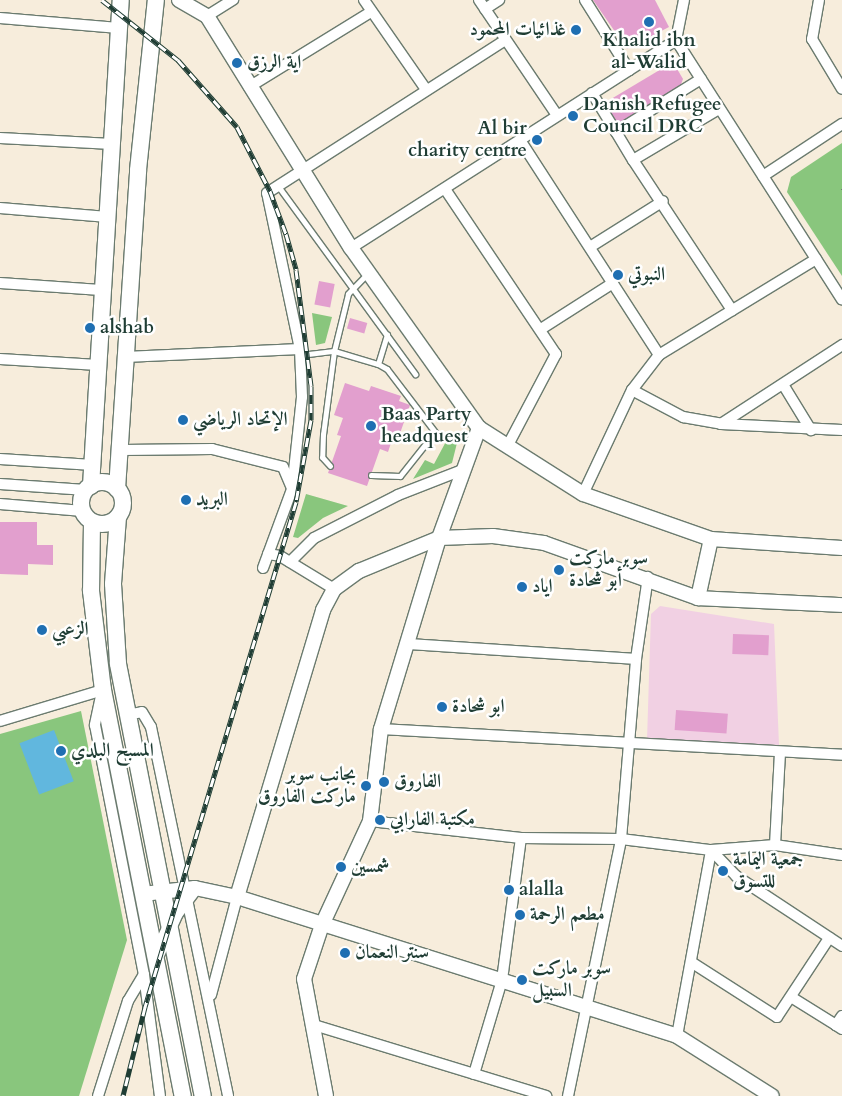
<!DOCTYPE html>
<html>
<head>
<meta charset="utf-8">
<style>
	body { margin:0 }
	#map { position:relative; width:842px; height:1096px; overflow:hidden; background:#f7eddc; font-family:Cardo,Amiri,serif }
	div>[style] { position:absolute }
	.built>* { inset:0; background:#f1d0e3 }
	.green>* { inset:0; background:#89c67d }
	.water>* { inset:0; background:#61b7de; transform-origin:0 0 }
	.building>* { inset:0; background:#e29fce; transform-origin:0 0 }
	.path>* { height:2px; margin-top:-1px; transform-origin:0; background:repeating-linear-gradient(90deg,#6b7b6f 0 1px,transparent 0 5px) }
	.roads { filter:drop-shadow(1px 0 #6b7b6f) drop-shadow(-1px 0 #6b7b6f) drop-shadow(0 1px #6b7b6f) drop-shadow(0 -1px #6b7b6f) }
	.lane>* { height:5px; margin:-2.5px; padding:0 2.5px; transform-origin:2.5px; border-radius:2.5px; background:#fff }
	.street>* { height:10px; margin:-5px; padding:0 5px; transform-origin:5px; border-radius:5px; background:#fff }
	.secondary>* { height:14px; margin:-7px; padding:0 7px; transform-origin:7px; border-radius:7px; background:#fff }
	.primary>* { height:16px; margin:-8px; padding:0 8px; transform-origin:8px; border-radius:8px; background:#fff }
	.primary>.ring { margin:-8px; padding:0; box-sizing:content-box; background:none; border:16px solid #fff; border-radius:50% }
	.rail>* { height:5px; margin-top:-2.5px; transform-origin:0; background:repeating-linear-gradient(90deg,#fff 0 9px,#1f3d34 0 18px); box-sizing:border-box; border-block:1px solid #1f3d34 }
	.dots>* { width:14px; height:14px; translate:-50% -50%; box-sizing:border-box; border:2px solid #fff; border-radius:50% }
	span { translate:-50% -50%; white-space:nowrap; text-align:center; line-height:1.15; -webkit-text-stroke:5px #fff; paint-order:stroke }
	.poi-label { font-size:19px; color:#1f3d34; font-weight:700 }
	.right { translate:-100% -50%; text-align:right }
	.left { translate:0 -50%; text-align:left }
</style>
</head>
<body>
<div id="map">
	<div class="built">
		<div style="clip-path:polygon(660px 606px,774px 624px,779px 745px,647px 740px,651px 614px)"></div>
	</div>
	<div class="green">
		<div style="clip-path:polygon(842px 143px,842px 276px,787px 192px,791px 177px)"></div>
		<div style="clip-path:polygon(312px 313px,332px 317px,325px 343px,316px 345px)"></div>
		<div style="clip-path:polygon(450px 434px,457px 443px,452px 463px,413px 479px,425px 460px,434px 464px)"></div>
		<div style="clip-path:polygon(306px 494px,348px 506px,323px 518px,298px 538px,293px 537px)"></div>
		<div style="clip-path:polygon(81px 711px,127px 940px,79px 1096px,0 1096px,0 734px)"></div>
	</div>
	<div class="water">
		<div style="left:54px;top:730px;width:55px;height:37px;rotate:69deg"></div>
	</div>
	<div class="building">
		<div style="clip-path:polygon(593px 0,655px 0,669px 27px,627px 49px)"></div>
		<div style="clip-path:polygon(673px 62px,683px 79px,680px 87px,615px 127px,601px 105px)"></div>
		<div style="left:319px;top:281px;width:16px;height:24px;rotate:11deg"></div>
		<div style="left:350px;top:318px;width:18px;height:11px;rotate:16deg"></div>
		<div style="clip-path:polygon(345px 383px,369px 391px,371px 386px,401px 396px,399px 401px,410px 405px,398px 439px,393px 437px,388px 452px,380px 449px,367px 486px,328px 473px,341px 436px,337px 435px,343px 418px,334px 415px)"></div>
		<div style="clip-path:polygon(0 522px,37px 522px,37px 545px,53px 545px,53px 565px,28px 564px,28px 575px,0 574px)"></div>
		<div style="left:733px;top:634px;width:36px;height:20px;rotate:2deg"></div>
		<div style="left:676px;top:710px;width:52px;height:20px;rotate:4deg"></div>
	</div>
	<div class="path">
		<div style="left:842px;top:189px;width:1px;rotate:90deg"></div>
	</div>
	<div class="roads">
		<div class="lane">
			<div style="left:278px;top:186px;width:233px;rotate:53.9deg"></div>
			<div style="left:368px;top:273px;width:29px;rotate:134deg"></div>
			<div style="left:348px;top:294px;width:59px;rotate:103.8deg"></div>
			<div style="left:334px;top:351px;width:46px;rotate:16.5deg"></div>
			<div style="left:300px;top:355px;width:34px;rotate:-7deg"></div>
			<div style="left:334px;top:351px;width:84px;rotate:97.5deg"></div>
			<div style="left:323px;top:434px;width:23px;rotate:92deg"></div>
			<div style="left:322px;top:457px;width:12px;rotate:48deg"></div>
			<div style="left:371px;top:475px;width:29px;rotate:2deg"></div>
			<div style="left:400px;top:476px;width:56px;rotate:-51.5deg"></div>
			<div style="left:435px;top:432px;width:79px;rotate:-127.3deg"></div>
			<div style="left:387px;top:369px;width:10px;rotate:-151deg"></div>
			<div style="left:378px;top:364px;width:31px;rotate:-73deg"></div>
		</div>
		<div class="street">
			<div style="left:364px;top:0;width:107px;rotate:55.3deg"></div>
			<div style="left:479px;top:0;width:139px;rotate:55.9deg"></div>
			<div style="left:585px;top:0;width:83px;rotate:57.8deg"></div>
			<div style="left:819px;top:0;width:40px;rotate:100deg"></div>
			<div style="left:812px;top:39px;width:58px;rotate:59deg"></div>
			<div style="left:485px;top:9px;width:17px;rotate:-33deg"></div>
			<div style="left:207px;top:16px;width:31px;rotate:-32deg"></div>
			<div style="left:0;top:18px;width:119px;rotate:4.8deg"></div>
			<div style="left:676px;top:40px;width:308px;rotate:57.4deg"></div>
			<div style="left:701px;top:79px;width:100px;rotate:148.1deg"></div>
			<div style="left:616px;top:132px;width:33px;rotate:59deg"></div>
			<div style="left:633px;top:160px;width:100px;rotate:-30.7deg"></div>
			<div style="left:249px;top:87px;width:143px;rotate:-31.6deg"></div>
			<div style="left:592px;top:93px;width:46px;rotate:58.4deg"></div>
			<div style="left:0;top:138px;width:112px;rotate:3.1deg"></div>
			<div style="left:520px;top:140px;width:256px;rotate:57.1deg"></div>
			<div style="left:633px;top:160px;width:180px;rotate:56.6deg"></div>
			<div style="left:763px;top:176px;width:95px;rotate:-33.4deg"></div>
			<div style="left:445px;top:189px;width:199px;rotate:56.1deg"></div>
			<div style="left:556px;top:354px;width:105px;rotate:117.8deg"></div>
			<div style="left:0;top:208px;width:108px;rotate:4.8deg"></div>
			<div style="left:590px;top:247px;width:86px;rotate:-32.2deg"></div>
			<div style="left:351px;top:248px;width:386px;rotate:-32.6deg"></div>
			<div style="left:676px;top:40px;width:41px;rotate:-78.7deg"></div>
			<div style="left:0;top:283px;width:101px;rotate:4deg"></div>
			<div style="left:541px;top:329px;width:85px;rotate:-32.6deg"></div>
			<div style="left:125px;top:357px;width:175px;rotate:-2.6deg"></div>
			<div style="left:0;top:359px;width:98px;rotate:3.5deg"></div>
			<div style="left:784px;top:386px;width:52px;rotate:58.5deg"></div>
			<div style="left:632px;top:390px;width:58px;rotate:27.9deg"></div>
			<div style="left:683px;top:417px;width:39px;rotate:10deg"></div>
			<div style="left:721px;top:424px;width:121px;rotate:2.8deg"></div>
			<div style="left:721px;top:424px;width:145px;rotate:-33.1deg"></div>
			<div style="left:122px;top:450px;width:90px;rotate:-0.6deg"></div>
			<div style="left:212px;top:449px;width:73px;rotate:14.2deg"></div>
			<div style="left:283px;top:467px;width:23px;rotate:67deg"></div>
			<div style="left:0;top:459px;width:93px;rotate:3.7deg"></div>
			<div style="left:0;top:484px;width:86px;rotate:4deg"></div>
			<div style="left:583px;top:494px;width:115px;rotate:-64.8deg"></div>
			<div style="left:632px;top:390px;width:44px;rotate:-52.4deg"></div>
			<div style="left:659px;top:355px;width:184px;rotate:-31.4deg"></div>
			<div style="left:0;top:504px;width:83px;rotate:4.8deg"></div>
			<div style="left:268px;top:554px;width:12px;rotate:9deg"></div>
			<div style="left:280px;top:556px;width:63px;rotate:31.4deg"></div>
			<div style="left:290px;top:562px;width:34px;rotate:-45deg"></div>
			<div style="left:314px;top:538px;width:94px;rotate:-27.1deg"></div>
			<div style="left:398px;top:495px;width:72px;rotate:-21.2deg"></div>
			<div style="left:263px;top:568px;width:84px;rotate:-69.8deg"></div>
			<div style="left:292px;top:489px;width:93px;rotate:-83.8deg"></div>
			<div style="left:302px;top:397px;width:48px;rotate:-92.4deg"></div>
			<div style="left:300px;top:349px;width:159px;rotate:-101.9deg"></div>
			<div style="left:267px;top:193px;width:283px;rotate:-32.7deg"></div>
			<div style="left:410px;top:644px;width:226px;rotate:3.8deg"></div>
			<div style="left:101px;top:696px;width:30px;rotate:102deg"></div>
			<div style="left:95px;top:725px;width:255px;rotate:78.9deg"></div>
			<div style="left:144px;top:975px;width:122px;rotate:82.5deg"></div>
			<div style="left:127px;top:715px;width:15px;rotate:-11deg"></div>
			<div style="left:142px;top:712px;width:17px;rotate:59deg"></div>
			<div style="left:151px;top:727px;width:377px;rotate:78.2deg"></div>
			<div style="left:0;top:721px;width:108px;rotate:-16.8deg"></div>
			<div style="left:381px;top:729px;width:462px;rotate:3.2deg"></div>
			<div style="left:370px;top:821px;width:152px;rotate:6.4deg"></div>
			<div style="left:521px;top:838px;width:100px;rotate:0.6deg"></div>
			<div style="left:621px;top:839px;width:91px;rotate:7deg"></div>
			<div style="left:711px;top:850px;width:64px;rotate:-4.5deg"></div>
			<div style="left:775px;top:845px;width:68px;rotate:8.5deg"></div>
			<div style="left:775px;top:845px;width:92px;rotate:-86.9deg"></div>
			<div style="left:711px;top:850px;width:36px;rotate:46deg"></div>
			<div style="left:736px;top:876px;width:127px;rotate:33.4deg"></div>
			<div style="left:691px;top:962px;width:102px;rotate:32.6deg"></div>
			<div style="left:777px;top:1017px;width:95px;rotate:-56.6deg"></div>
			<div style="left:211px;top:995px;width:101px;rotate:-75.1deg"></div>
			<div style="left:791px;top:997px;width:53px;rotate:31.9deg"></div>
			<div style="left:842px;top:1016px;width:11px;rotate:124deg"></div>
			<div style="left:836px;top:1025px;width:7px;rotate:34deg"></div>
			<div style="left:314px;top:1025px;width:243px;rotate:17deg"></div>
			<div style="left:677px;top:1036px;width:189px;rotate:-79.6deg"></div>
			<div style="left:474px;top:1074px;width:98px;rotate:-73.4deg"></div>
			<div style="left:502px;top:980px;width:143px;rotate:-82.4deg"></div>
			<div style="left:98px;top:1096px;width:100px;rotate:-72.5deg"></div>
			<div style="left:128px;top:1001px;width:31px;rotate:-59deg"></div>
			<div style="left:568px;top:1096px;width:262px;rotate:-78.3deg"></div>
			<div style="left:621px;top:839px;width:181px;rotate:-85.2deg"></div>
			<div style="left:636px;top:659px;width:83px;rotate:-81.7deg"></div>
		</div>
		<div class="secondary">
			<div style="left:179px;top:0;width:32px;rotate:30deg"></div>
			<div style="left:207px;top:16px;width:273px;rotate:58.2deg"></div>
			<div style="left:351px;top:248px;width:221px;rotate:54.6deg"></div>
			<div style="left:479px;top:428px;width:123px;rotate:32.4deg"></div>
			<div style="left:583px;top:494px;width:136px;rotate:19.4deg"></div>
			<div style="left:711px;top:539px;width:131px;rotate:3.9deg"></div>
			<div style="left:698px;top:598px;width:60px;rotate:-77.6deg"></div>
			<div style="left:143px;top:894px;width:52px;rotate:-6.6deg"></div>
			<div style="left:195px;top:888px;width:43px;rotate:12.1deg"></div>
			<div style="left:237px;top:897px;width:461px;rotate:17.5deg"></div>
			<div style="left:677px;top:1036px;width:112px;rotate:32.3deg"></div>
			<div style="left:237px;top:897px;width:300px;rotate:-73.3deg"></div>
			<div style="left:323px;top:610px;width:24px;rotate:-62deg"></div>
			<div style="left:334px;top:589px;width:31px;rotate:-36deg"></div>
			<div style="left:359px;top:571px;width:87px;rotate:-22.4deg"></div>
			<div style="left:439px;top:538px;width:54px;rotate:-2.1deg"></div>
			<div style="left:493px;top:536px;width:51px;rotate:7.8deg"></div>
			<div style="left:544px;top:543px;width:164px;rotate:19.7deg"></div>
			<div style="left:698px;top:598px;width:144px;rotate:2.8deg"></div>
			<div style="left:156px;top:957px;width:48px;rotate:-65.6deg"></div>
			<div style="left:176px;top:913px;width:31px;rotate:-53deg"></div>
			<div style="left:326px;top:1096px;width:119px;rotate:-100.6deg"></div>
			<div style="left:304px;top:979px;width:57px;rotate:-71.6deg"></div>
			<div style="left:322px;top:925px;width:115px;rotate:-65.2deg"></div>
			<div style="left:370px;top:821px;width:93px;rotate:-83.2deg"></div>
			<div style="left:381px;top:729px;width:200px;rotate:-73.1deg"></div>
			<div style="left:439px;top:538px;width:117px;rotate:-70deg"></div>
		</div>
		<div class="primary">
			<div class="ring" style="left:81px;top:482px;width:26px;height:26px"></div>
			<div style="left:91px;top:486px;width:487px;rotate:-86.5deg"></div>
			<div style="left:117px;top:489px;width:320px;rotate:-86.2deg"></div>
			<div style="left:138px;top:170px;width:171px;rotate:-84deg"></div>
			<div style="left:118px;top:517px;width:67px;rotate:94.3deg"></div>
			<div style="left:113px;top:584px;width:80px;rotate:86.4deg"></div>
			<div style="left:118px;top:664px;width:440px;rotate:78.9deg"></div>
			<div style="left:92px;top:522px;width:69px;rotate:90.8deg"></div>
			<div style="left:91px;top:591px;width:100px;rotate:83.1deg"></div>
			<div style="left:103px;top:690px;width:414px;rotate:78.9deg"></div>
		</div>
	</div>
	<div class="rail">
		<div style="left:102px;top:0;width:97px;rotate:38.3deg"></div>
		<div style="left:178px;top:60px;width:89px;rotate:48.6deg"></div>
		<div style="left:237px;top:127px;width:72px;rotate:62.7deg"></div>
		<div style="left:270px;top:191px;width:46px;rotate:69.6deg"></div>
		<div style="left:286px;top:234px;width:37px;rotate:74deg"></div>
		<div style="left:296px;top:270px;width:117px;rotate:82.6deg"></div>
		<div style="left:311px;top:386px;width:34px;rotate:90deg"></div>
		<div style="left:311px;top:420px;width:83px;rotate:100.4deg"></div>
		<div style="left:296px;top:502px;width:527px;rotate:106.65deg"></div>
		<div style="left:145px;top:1007px;width:92px;rotate:103.9deg"></div>
	</div>
	<div class="dots">
		<div style="left:649px;top:22px;background:#1f6fb2"></div>
		<div style="left:576px;top:30px;background:#1f6fb2"></div>
		<div style="left:237px;top:63px;background:#1f6fb2"></div>
		<div style="left:573px;top:116px;background:#1f6fb2"></div>
		<div style="left:537px;top:140px;background:#1f6fb2"></div>
		<div style="left:618px;top:275px;background:#1f6fb2"></div>
		<div style="left:90px;top:328px;background:#1f6fb2"></div>
		<div style="left:183px;top:420px;background:#1f6fb2"></div>
		<div style="left:371px;top:426px;background:#1f6fb2"></div>
		<div style="left:186px;top:500px;background:#1f6fb2"></div>
		<div style="left:559px;top:570px;background:#1f6fb2"></div>
		<div style="left:522px;top:587px;background:#1f6fb2"></div>
		<div style="left:42px;top:630px;background:#1f6fb2"></div>
		<div style="left:442px;top:707px;background:#1f6fb2"></div>
		<div style="left:61px;top:751px;background:#1f6fb2"></div>
		<div style="left:384px;top:782px;background:#1f6fb2"></div>
		<div style="left:366px;top:786px;background:#1f6fb2"></div>
		<div style="left:380px;top:820px;background:#1f6fb2"></div>
		<div style="left:341px;top:867px;background:#1f6fb2"></div>
		<div style="left:723px;top:871px;background:#1f6fb2"></div>
		<div style="left:509px;top:890px;background:#1f6fb2"></div>
		<div style="left:520px;top:915px;background:#1f6fb2"></div>
		<div style="left:345px;top:953px;background:#1f6fb2"></div>
		<div style="left:522px;top:980px;background:#1f6fb2"></div>
	</div>
	<div class="poi-label">
		<span class="right" style="left:566px;top:30px">غذائيات المحمود</span>
		<span style="left:649px;top:52px">Khalid ibn<br>al-Walid</span>
		<span class="left" style="left:247px;top:63px">اية الرزق</span>
		<span class="left" style="left:583px;top:116px">Danish Refugee<br>Council DRC</span>
		<span class="right" style="left:527px;top:140px">Al bir<br>charity centre</span>
		<span class="left" style="left:628px;top:275px">النبوتي</span>
		<span class="left" style="left:100px;top:328px">alshab</span>
		<span class="left" style="left:381px;top:426px">Baas Party<br>headquest</span>
		<span class="left" style="left:193px;top:420px">الإتحاد الرياضي</span>
		<span class="left" style="left:196px;top:500px">البريد</span>
		<span class="left" style="left:569px;top:570px">سوبر ماركت<br>أبو شحادة</span>
		<span class="left" style="left:532px;top:587px">اياد</span>
		<span class="left" style="left:52px;top:630px">الزعبي</span>
		<span class="left" style="left:452px;top:707px">ابو شحادة</span>
		<span class="left" style="left:71px;top:751px">المسبح البلدي</span>
		<span class="right" style="left:356px;top:786px">بجانب سوبر<br>ماركت الفاروق</span>
		<span class="left" style="left:394px;top:782px">الفاروق</span>
		<span class="left" style="left:390px;top:820px">مكتبة الفارابي</span>
		<span class="left" style="left:733px;top:871px">جمعية اليمامة<br>للتسوق</span>
		<span class="left" style="left:351px;top:867px">شمسين</span>
		<span class="left" style="left:519px;top:890px">alalla</span>
		<span class="left" style="left:530px;top:915px">مطعم الرحمة</span>
		<span class="left" style="left:355px;top:953px">سنتر النعمان</span>
		<span class="left" style="left:532px;top:980px">سوبر ماركت<br>السبيل</span>
	</div>
</div>
</body>
</html>
